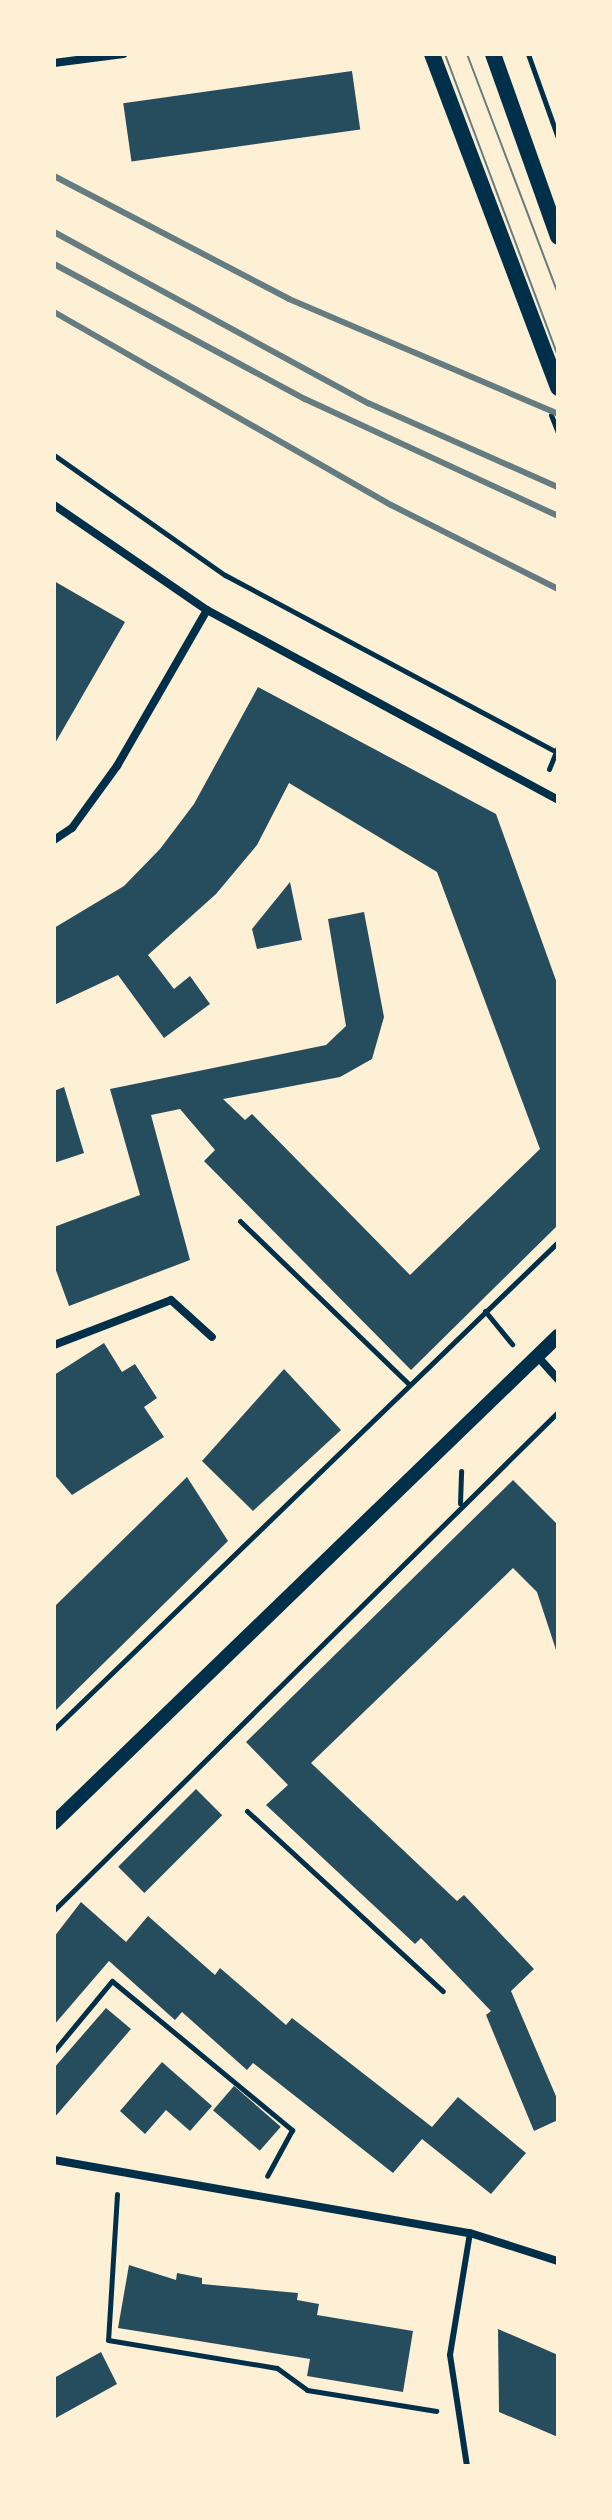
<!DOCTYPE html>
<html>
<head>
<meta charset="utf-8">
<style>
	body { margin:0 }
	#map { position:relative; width:612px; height:2520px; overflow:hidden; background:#fdf0d5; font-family:"Golos Text",sans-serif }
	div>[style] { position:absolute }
	.building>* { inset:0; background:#264d5e; transform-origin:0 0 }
	.path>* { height:5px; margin:-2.5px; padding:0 2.5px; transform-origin:2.5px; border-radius:2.5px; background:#003049 }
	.service>* { height:6px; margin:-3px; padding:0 3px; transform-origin:3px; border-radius:3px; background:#003049 }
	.minor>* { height:8px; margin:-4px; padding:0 4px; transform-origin:4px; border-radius:4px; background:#003049 }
	.tertiary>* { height:14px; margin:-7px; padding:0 7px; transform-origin:7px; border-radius:7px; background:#003049 }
	.secondary>* { height:16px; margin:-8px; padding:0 8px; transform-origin:8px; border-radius:8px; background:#003049 }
	.tram>* { height:2px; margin:-1px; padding:0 1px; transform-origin:1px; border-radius:1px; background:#657d81 }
	.rail>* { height:6px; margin:-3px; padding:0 3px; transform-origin:3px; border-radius:3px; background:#657d81 }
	span { translate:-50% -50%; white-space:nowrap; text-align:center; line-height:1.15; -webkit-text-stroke:6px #fdf0d5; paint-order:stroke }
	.frame { position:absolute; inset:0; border:56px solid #fdf0d5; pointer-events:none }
</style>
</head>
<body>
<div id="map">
	<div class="building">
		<div style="left:352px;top:71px;width:59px;height:231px;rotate:82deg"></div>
		<div style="clip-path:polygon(54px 581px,125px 622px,54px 745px)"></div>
		<div style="clip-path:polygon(258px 687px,496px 814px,558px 986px,558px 1225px,411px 1370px,204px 1161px,215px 1150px,180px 1109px,151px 1115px,190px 1260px,69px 1306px,54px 1265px,54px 1227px,140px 1195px,110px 1089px,326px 1045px,346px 1026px,328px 919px,364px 912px,384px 1017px,372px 1059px,340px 1077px,223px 1099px,245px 1120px,252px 1114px,410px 1275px,540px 1149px,437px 872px,289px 783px,257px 845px,216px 894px,148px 955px,174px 989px,190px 976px,210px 1004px,164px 1038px,118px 975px,54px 1005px,54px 928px,124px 886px,160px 849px,194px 804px)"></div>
		<div style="clip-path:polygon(290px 882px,302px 940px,257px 949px,252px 929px)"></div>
		<div style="clip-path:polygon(64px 1087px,84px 1153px,54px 1163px,54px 1091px)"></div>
		<div style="clip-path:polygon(104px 1343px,122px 1372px,135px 1364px,157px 1398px,144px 1407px,164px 1437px,72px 1495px,54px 1474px,54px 1375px)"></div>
		<div style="clip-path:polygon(284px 1369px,341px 1430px,253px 1511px,202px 1461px)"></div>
		<div style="clip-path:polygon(187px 1477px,228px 1541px,54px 1712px,54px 1607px)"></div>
		<div style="clip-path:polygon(513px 1480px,558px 1525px,558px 1656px,537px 1592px,513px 1568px,311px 1763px,457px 1901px,464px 1895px,534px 1969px,511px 1991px,558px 2101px,558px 2120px,534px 2131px,486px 2015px,491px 2011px,421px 1938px,415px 1944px,266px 1805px,288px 1785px,246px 1742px)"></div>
		<div style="left:196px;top:1789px;width:37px;height:110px;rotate:45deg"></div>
		<div style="clip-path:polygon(81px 1902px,126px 1942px,148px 1916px,215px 1975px,220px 1968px,286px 2025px,292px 2018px,432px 2127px,458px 2097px,526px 2153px,491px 2194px,422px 2139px,393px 2173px,253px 2063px,247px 2070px,182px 2012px,175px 2020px,109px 1961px,54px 2025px,54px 1937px)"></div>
		<div style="clip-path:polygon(106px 2008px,131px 2029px,54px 2118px,54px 2068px)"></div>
		<div style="clip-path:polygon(162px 2062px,212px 2106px,190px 2131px,166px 2110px,145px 2134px,120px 2111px)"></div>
		<div style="left:234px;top:2086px;width:62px;height:32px;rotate:41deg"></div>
		<div style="clip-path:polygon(129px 2265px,176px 2280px,177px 2273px,202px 2278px,202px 2284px,298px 2293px,297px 2300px,319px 2304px,317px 2315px,413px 2331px,403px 2392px,307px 2376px,310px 2359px,118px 2328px)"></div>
		<div style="clip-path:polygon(498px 2329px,558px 2355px,558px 2437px,499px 2412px)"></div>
		<div style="clip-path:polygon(101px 2352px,117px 2384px,54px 2419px,54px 2378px)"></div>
	</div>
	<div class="path">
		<div style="left:528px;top:54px;width:89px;rotate:70.3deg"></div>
		<div style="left:551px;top:415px;width:18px;rotate:68deg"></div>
		<div style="left:54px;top:455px;width:209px;rotate:35.1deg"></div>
		<div style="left:225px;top:575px;width:375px;rotate:28.1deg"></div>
		<div style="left:549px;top:769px;width:24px;rotate:-68deg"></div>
		<div style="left:240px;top:1221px;width:235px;rotate:44deg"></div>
		<div style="left:485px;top:1311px;width:43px;rotate:50.7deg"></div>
		<div style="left:460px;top:1503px;width:32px;rotate:-88deg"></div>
		<div style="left:54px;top:1729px;width:701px;rotate:-44.02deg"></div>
		<div style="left:247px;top:1811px;width:266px;rotate:42.6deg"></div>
		<div style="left:54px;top:1910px;width:709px;rotate:-44.66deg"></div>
		<div style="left:54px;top:2051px;width:91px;rotate:-50.4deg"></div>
		<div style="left:112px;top:1981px;width:234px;rotate:39.6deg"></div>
		<div style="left:292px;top:2130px;width:52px;rotate:118.5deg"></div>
		<div style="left:117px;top:2194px;width:146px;rotate:93.5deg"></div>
		<div style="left:108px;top:2340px;width:171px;rotate:9.4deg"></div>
		<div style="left:277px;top:2368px;width:37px;rotate:36deg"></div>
		<div style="left:307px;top:2390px;width:131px;rotate:9.2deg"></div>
	</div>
	<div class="service">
		<div style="left:467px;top:2466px;width:112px;rotate:-98.7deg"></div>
		<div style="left:450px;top:2355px;width:124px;rotate:-80.7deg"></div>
	</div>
	<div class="minor">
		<div style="left:54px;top:63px;width:70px;rotate:-7.4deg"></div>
		<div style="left:54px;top:505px;width:186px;rotate:34.5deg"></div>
		<div style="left:207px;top:610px;width:399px;rotate:28.4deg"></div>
		<div style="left:54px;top:840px;width:22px;rotate:-34deg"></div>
		<div style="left:72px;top:828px;width:77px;rotate:-54deg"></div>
		<div style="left:117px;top:766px;width:180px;rotate:-60deg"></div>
		<div style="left:54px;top:1345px;width:125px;rotate:-21deg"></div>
		<div style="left:171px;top:1300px;width:55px;rotate:42.1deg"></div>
		<div style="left:538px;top:1357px;width:30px;rotate:48deg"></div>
		<div style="left:54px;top:2160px;width:422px;rotate:10deg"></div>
		<div style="left:470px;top:2233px;width:92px;rotate:17.7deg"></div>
	</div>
	<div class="tertiary">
		<div style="left:54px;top:1823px;width:701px;rotate:-44.02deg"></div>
	</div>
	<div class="secondary">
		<div style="left:432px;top:54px;width:357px;rotate:69.3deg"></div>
		<div style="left:493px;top:54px;width:194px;rotate:70.4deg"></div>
	</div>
	<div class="tram">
		<div style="left:445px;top:54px;width:323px;rotate:69.5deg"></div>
		<div style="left:467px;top:54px;width:256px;rotate:69.2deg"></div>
	</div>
	<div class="rail">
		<div style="left:54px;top:176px;width:265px;rotate:27.6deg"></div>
		<div style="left:289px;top:299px;width:293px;rotate:23.1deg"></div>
		<div style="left:54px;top:232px;width:358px;rotate:28.6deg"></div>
		<div style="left:368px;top:403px;width:208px;rotate:23.9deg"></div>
		<div style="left:54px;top:264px;width:285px;rotate:28.3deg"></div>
		<div style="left:305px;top:399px;width:279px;rotate:24.8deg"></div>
		<div style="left:54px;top:312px;width:388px;rotate:29.8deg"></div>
		<div style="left:391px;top:505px;width:187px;rotate:26.7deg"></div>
	</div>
	<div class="frame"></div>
</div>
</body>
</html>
